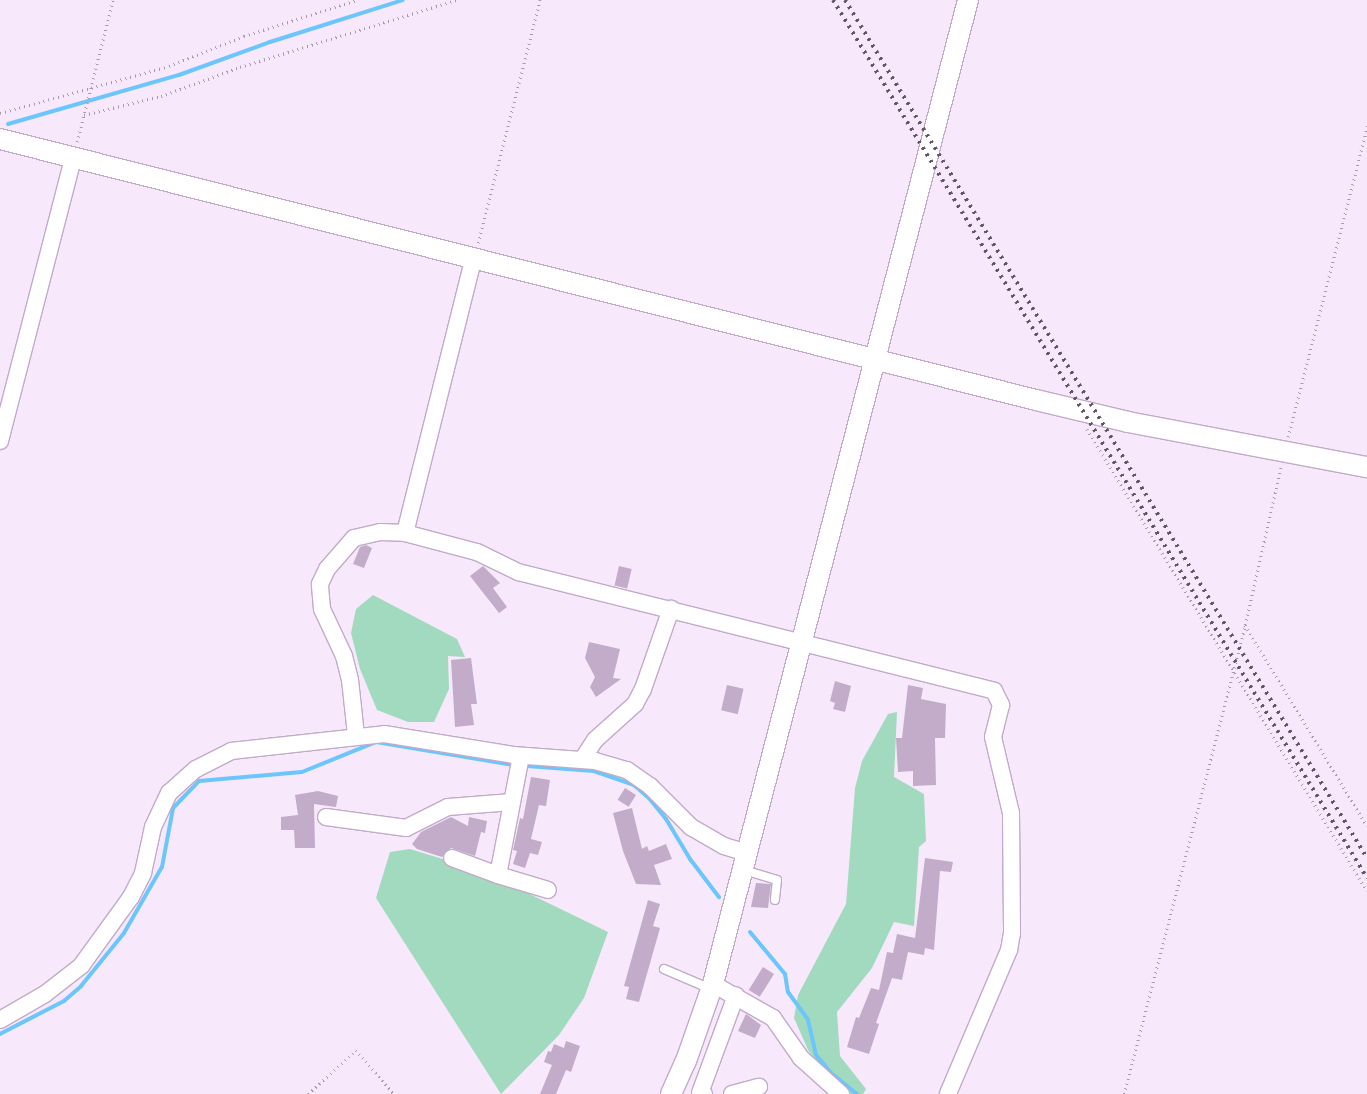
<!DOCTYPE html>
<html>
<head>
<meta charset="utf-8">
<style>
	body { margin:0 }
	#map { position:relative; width:1367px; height:1094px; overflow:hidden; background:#f7e9fb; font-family:"Noto Sans",sans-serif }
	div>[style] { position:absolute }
	.green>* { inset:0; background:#a1dabe }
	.stream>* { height:4px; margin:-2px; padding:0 2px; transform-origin:2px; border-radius:2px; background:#6cc5fb }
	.building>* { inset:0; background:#c2acc9; transform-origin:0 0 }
	.path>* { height:2.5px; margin-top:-1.25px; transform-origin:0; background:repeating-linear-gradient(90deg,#a69baa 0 1px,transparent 0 5px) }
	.roads { filter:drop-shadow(1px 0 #c1abc8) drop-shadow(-1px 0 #c1abc8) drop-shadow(0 1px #c1abc8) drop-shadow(0 -1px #c1abc8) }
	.service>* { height:8px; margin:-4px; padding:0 4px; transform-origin:4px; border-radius:4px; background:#fff }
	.minor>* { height:16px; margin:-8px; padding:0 8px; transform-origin:8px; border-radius:8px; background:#fff }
	.tertiary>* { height:20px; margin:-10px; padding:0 10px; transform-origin:10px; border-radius:10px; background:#fff }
	.rail>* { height:4px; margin-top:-2px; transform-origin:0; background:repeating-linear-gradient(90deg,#615764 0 2.5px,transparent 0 7.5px) }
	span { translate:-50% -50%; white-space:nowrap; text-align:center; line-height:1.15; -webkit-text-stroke:4px #fcfcfc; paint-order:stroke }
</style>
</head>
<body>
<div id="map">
	<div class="green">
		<div style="clip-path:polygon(373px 595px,457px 639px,465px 657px,448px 656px,449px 689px,434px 722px,408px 722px,377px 710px,360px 669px,351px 633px,356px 609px)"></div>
		<div style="clip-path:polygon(897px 712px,894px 777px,924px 794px,926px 841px,919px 847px,914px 926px,894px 922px,872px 968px,837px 1012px,840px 1056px,866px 1089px,863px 1094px,850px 1094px,829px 1078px,808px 1050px,794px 1018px,798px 995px,846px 904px,855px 788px,862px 761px,888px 714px)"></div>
		<div style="clip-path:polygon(410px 849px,482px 871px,608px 932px,584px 998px,559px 1035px,501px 1094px,376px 898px,390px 852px)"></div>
	</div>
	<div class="stream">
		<div style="left:8px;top:124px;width:178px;rotate:-16deg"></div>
		<div style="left:179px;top:75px;width:97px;rotate:-19.9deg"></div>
		<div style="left:270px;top:42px;width:139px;rotate:-17.5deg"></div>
		<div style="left:527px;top:766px;width:67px;rotate:4.3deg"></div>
		<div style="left:594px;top:771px;width:42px;rotate:19.3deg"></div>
		<div style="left:634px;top:785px;width:20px;rotate:41deg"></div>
		<div style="left:649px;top:798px;width:27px;rotate:51deg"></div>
		<div style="left:666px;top:819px;width:47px;rotate:59deg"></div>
		<div style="left:690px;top:859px;width:48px;rotate:52.7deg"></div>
		<div style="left:750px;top:932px;width:55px;rotate:50.2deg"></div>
		<div style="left:785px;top:974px;width:18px;rotate:81deg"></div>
		<div style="left:788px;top:992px;width:34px;rotate:54deg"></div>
		<div style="left:808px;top:1020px;width:36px;rotate:77deg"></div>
		<div style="left:816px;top:1055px;width:23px;rotate:50deg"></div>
		<div style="left:831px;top:1073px;width:33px;rotate:39deg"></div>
		<div style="left:0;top:1034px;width:72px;rotate:-27.3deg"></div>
		<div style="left:64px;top:1001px;width:23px;rotate:-41deg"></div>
		<div style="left:81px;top:986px;width:68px;rotate:-50.9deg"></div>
		<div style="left:124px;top:933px;width:76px;rotate:-60.1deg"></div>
		<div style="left:162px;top:867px;width:60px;rotate:-79.4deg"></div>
		<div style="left:173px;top:808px;width:37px;rotate:-46deg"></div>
		<div style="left:199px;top:781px;width:103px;rotate:-5deg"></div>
		<div style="left:302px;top:772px;width:80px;rotate:-22.1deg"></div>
		<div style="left:376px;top:742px;width:140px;rotate:9.5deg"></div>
	</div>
	<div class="building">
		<div style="clip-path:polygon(366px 545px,372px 548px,364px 568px,353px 564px,360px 547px)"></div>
		<div style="clip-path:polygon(483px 566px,500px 583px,493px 588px,507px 607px,499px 613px,470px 576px)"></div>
		<div style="left:619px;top:566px;width:13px;height:20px;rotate:13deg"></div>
		<div style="clip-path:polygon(589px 642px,620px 649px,613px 678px,621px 679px,596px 697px,590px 687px,595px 677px,585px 658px)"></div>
		<div style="clip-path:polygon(471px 658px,477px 704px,471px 704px,474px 725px,455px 727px,451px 660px)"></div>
		<div style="clip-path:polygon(835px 681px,851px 686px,845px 712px,833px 709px,835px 703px,830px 701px)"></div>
		<div style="left:727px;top:685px;width:17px;height:26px;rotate:13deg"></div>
		<div style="clip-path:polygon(908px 685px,923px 688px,921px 699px,946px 704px,945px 738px,935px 738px,936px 785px,913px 786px,913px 771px,898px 772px,896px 738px,902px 738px)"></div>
		<div style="clip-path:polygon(531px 777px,550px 780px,546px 806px,539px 805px,531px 839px,542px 842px,538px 855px,530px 853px,525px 868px,513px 864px,517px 851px,513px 850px,520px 818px,523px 819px)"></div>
		<div style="left:625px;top:788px;width:13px;height:14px;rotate:32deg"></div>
		<div style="clip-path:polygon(318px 791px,338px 796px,336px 807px,314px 804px,315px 848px,295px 848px,294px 830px,281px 830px,281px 817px,298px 815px,295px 795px)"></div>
		<div style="clip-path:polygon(632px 808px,642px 849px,647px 846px,649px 851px,666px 844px,672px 859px,654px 865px,661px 885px,636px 884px,623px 851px,613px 813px)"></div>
		<div style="clip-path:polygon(451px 817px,468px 826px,469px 817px,487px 821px,485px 833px,481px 832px,475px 856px,451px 848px,442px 857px,417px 849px,412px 844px,421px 832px)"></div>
		<div style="clip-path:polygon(925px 858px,953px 862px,951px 872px,940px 871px,934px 950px,925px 948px,924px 955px,908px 952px,902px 980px,892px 978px,876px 1023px,879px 1024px,869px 1054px,847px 1047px,856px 1017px,859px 1018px,871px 988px,879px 990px,887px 952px,893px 953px,897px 934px,915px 938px)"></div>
		<div style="clip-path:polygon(756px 883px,771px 884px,768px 908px,751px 907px)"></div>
		<div style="clip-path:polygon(648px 900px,660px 904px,653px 926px,660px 928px,639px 1002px,626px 999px,629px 987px,624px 986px)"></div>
		<div style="left:763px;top:967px;width:13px;height:27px;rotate:32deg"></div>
		<div style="clip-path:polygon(746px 1014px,761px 1025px,755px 1038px,738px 1031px)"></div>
		<div style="clip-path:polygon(566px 1041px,580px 1046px,571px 1072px,566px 1070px,556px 1094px,540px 1094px,552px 1065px,544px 1062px,548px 1051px,551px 1052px,554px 1044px,564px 1048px)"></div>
	</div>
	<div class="path">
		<div style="left:0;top:113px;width:175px;rotate:-15.5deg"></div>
		<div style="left:169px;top:66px;width:81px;rotate:-21.8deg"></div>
		<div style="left:244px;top:36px;width:119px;rotate:-17.7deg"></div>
		<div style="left:84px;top:115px;width:79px;rotate:-13.9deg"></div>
		<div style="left:161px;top:96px;width:84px;rotate:-20.2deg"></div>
		<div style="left:240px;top:67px;width:227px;rotate:-17.2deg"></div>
		<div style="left:77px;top:142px;width:146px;rotate:-75.8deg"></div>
		<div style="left:478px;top:243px;width:251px;rotate:-75.7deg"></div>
		<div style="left:1087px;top:429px;width:540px;rotate:58.78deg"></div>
		<div style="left:1288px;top:437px;width:321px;rotate:-75.7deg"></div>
		<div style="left:1245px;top:625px;width:235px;rotate:58.7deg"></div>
		<div style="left:308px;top:1094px;width:65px;rotate:-42.5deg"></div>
		<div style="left:356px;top:1050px;width:58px;rotate:49.2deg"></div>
		<div style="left:1124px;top:1094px;width:484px;rotate:-75.5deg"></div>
		<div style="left:1245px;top:625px;width:162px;rotate:-77.2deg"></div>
	</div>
	<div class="roads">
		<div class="service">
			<div style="left:744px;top:870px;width:34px;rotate:17deg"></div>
			<div style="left:777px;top:880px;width:20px;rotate:96deg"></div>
			<div style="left:664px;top:969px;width:51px;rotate:23.1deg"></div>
		</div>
		<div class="minor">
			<div style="left:0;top:441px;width:292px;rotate:-75.5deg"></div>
			<div style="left:405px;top:533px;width:281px;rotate:-76deg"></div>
			<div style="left:356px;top:735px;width:55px;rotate:-96.2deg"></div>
			<div style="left:350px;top:680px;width:25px;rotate:-104deg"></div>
			<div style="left:344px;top:656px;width:52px;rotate:-115.1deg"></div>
			<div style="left:322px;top:609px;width:25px;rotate:-95deg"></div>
			<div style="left:320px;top:584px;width:17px;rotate:-65deg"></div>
			<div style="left:327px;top:569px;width:41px;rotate:-48.9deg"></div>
			<div style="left:354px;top:538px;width:27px;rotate:-13deg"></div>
			<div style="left:380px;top:532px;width:25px;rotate:2deg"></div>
			<div style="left:405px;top:533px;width:74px;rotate:14.8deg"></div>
			<div style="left:477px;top:552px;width:46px;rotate:26deg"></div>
			<div style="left:518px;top:572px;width:491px;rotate:14deg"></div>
			<div style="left:994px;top:691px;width:16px;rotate:63deg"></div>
			<div style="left:1001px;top:705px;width:33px;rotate:104deg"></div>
			<div style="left:993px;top:737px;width:78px;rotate:76.7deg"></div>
			<div style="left:1011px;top:813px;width:120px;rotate:89.5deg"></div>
			<div style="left:1012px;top:933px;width:17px;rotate:100deg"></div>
			<div style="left:1009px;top:950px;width:156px;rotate:113deg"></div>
			<div style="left:521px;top:756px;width:121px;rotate:100.9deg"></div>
			<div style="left:498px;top:875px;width:52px;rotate:16.7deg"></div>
			<div style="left:582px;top:760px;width:24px;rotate:-57deg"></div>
			<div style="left:595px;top:740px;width:54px;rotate:-42deg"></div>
			<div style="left:635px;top:704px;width:17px;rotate:-62deg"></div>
			<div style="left:643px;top:689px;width:85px;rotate:-70.7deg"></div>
			<div style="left:326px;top:817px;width:81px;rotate:7.8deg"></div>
			<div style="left:406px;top:828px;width:47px;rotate:-26.6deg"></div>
			<div style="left:448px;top:807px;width:64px;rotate:-4.5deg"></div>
			<div style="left:452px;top:858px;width:49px;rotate:20.3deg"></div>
			<div style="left:713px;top:984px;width:69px;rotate:29.5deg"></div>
			<div style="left:773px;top:1018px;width:49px;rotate:55deg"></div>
			<div style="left:801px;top:1058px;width:54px;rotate:42deg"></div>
			<div style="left:0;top:1020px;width:52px;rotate:-30deg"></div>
			<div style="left:45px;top:994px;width:46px;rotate:-37.9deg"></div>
			<div style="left:81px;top:966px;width:85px;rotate:-54.1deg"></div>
			<div style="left:131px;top:897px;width:27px;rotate:-63deg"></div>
			<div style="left:143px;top:873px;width:47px;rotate:-77.7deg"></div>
			<div style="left:153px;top:827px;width:38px;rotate:-65deg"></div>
			<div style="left:169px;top:793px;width:36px;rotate:-42deg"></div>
			<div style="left:196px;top:769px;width:39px;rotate:-27deg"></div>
			<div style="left:231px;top:751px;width:154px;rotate:-6.3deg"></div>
			<div style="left:384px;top:734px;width:131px;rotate:9.2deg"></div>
			<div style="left:513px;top:755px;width:82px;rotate:4.2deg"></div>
			<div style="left:595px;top:761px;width:33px;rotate:16deg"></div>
			<div style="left:627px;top:770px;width:28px;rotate:35deg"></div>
			<div style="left:650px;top:786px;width:58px;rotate:45deg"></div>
			<div style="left:691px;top:827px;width:38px;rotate:30deg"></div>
			<div style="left:724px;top:846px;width:24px;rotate:17deg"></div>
			<div style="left:704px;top:1094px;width:4px;rotate:-166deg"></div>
			<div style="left:700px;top:1093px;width:104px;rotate:-69.8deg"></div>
			<div style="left:732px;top:1094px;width:28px;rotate:-15deg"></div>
		</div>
		<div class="tertiary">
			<div style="left:0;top:139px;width:1068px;rotate:14.14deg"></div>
			<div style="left:1036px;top:400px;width:95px;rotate:13.4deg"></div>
			<div style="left:1128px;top:422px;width:243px;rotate:10.7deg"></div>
			<div style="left:671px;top:1094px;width:36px;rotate:-66deg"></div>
			<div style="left:686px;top:1061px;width:82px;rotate:-70.7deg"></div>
			<div style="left:713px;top:984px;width:1017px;rotate:-75.47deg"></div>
		</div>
	</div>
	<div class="rail">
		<div style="left:833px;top:0;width:1028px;rotate:58.69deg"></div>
		<div style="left:845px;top:0;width:1004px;rotate:58.68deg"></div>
	</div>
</div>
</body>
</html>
